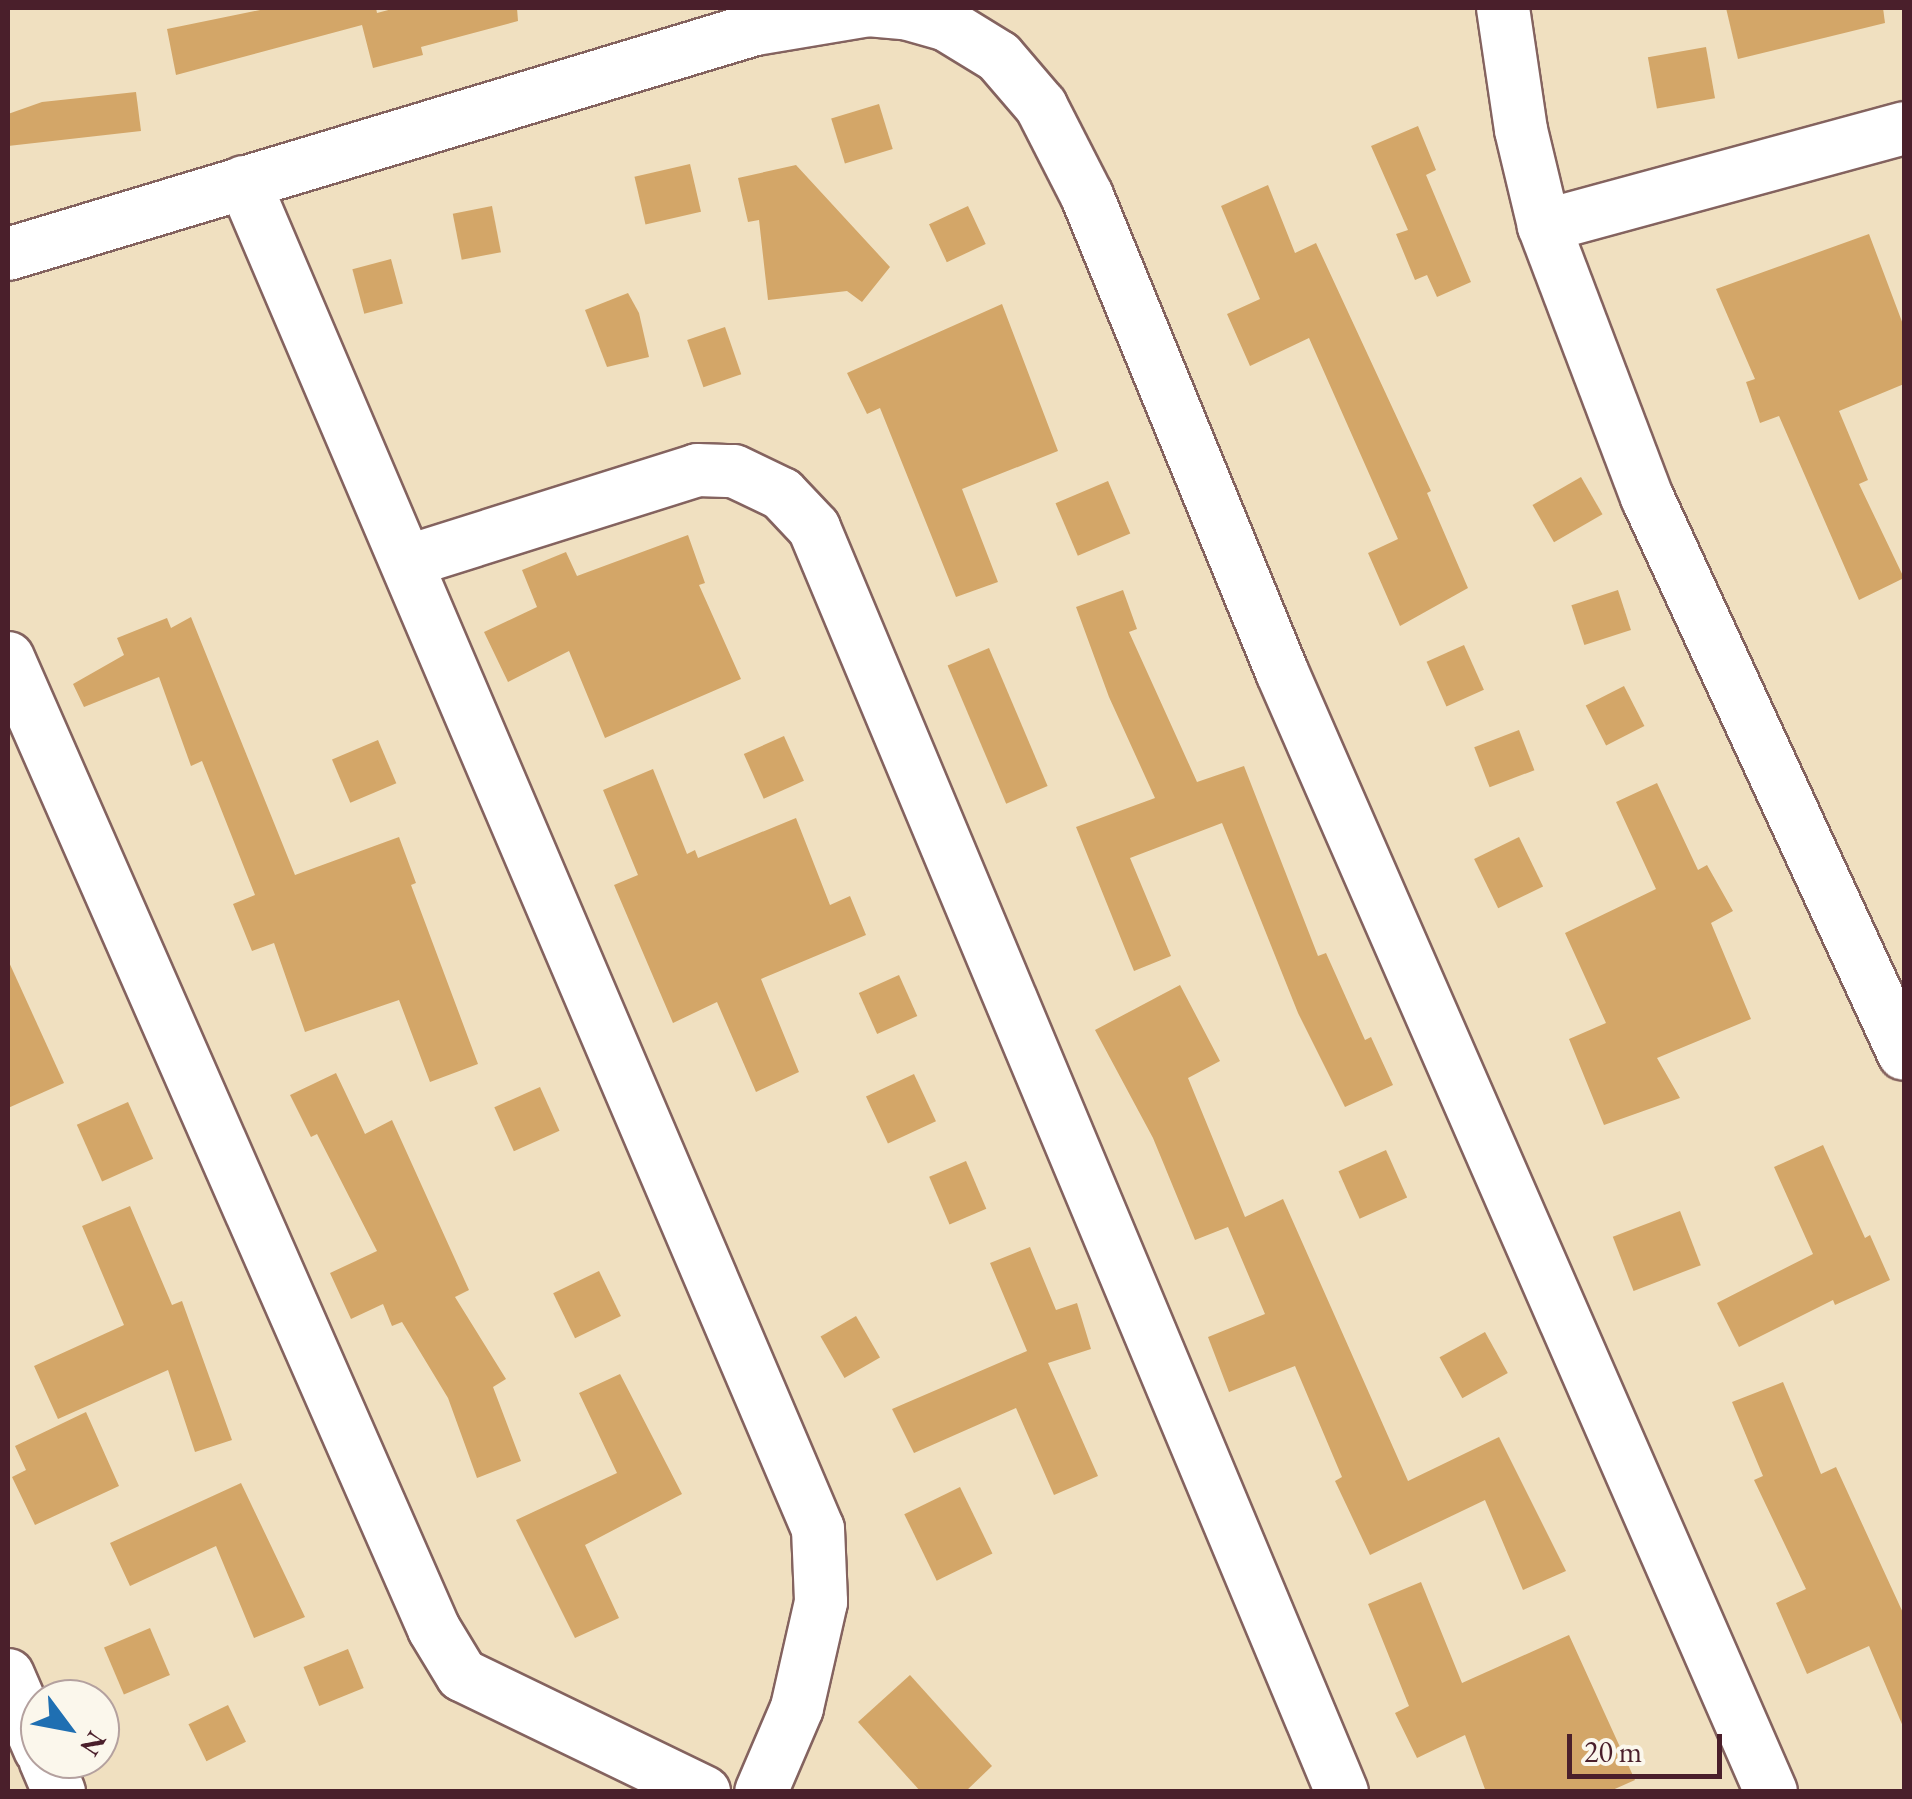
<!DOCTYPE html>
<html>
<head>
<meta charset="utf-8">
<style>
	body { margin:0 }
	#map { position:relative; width:1912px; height:1799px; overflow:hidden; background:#f0e0c0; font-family:"EB Garamond",serif }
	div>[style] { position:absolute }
	.building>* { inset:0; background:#d3a668; transform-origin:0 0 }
	.roads { filter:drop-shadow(2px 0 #84635f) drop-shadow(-2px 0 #84635f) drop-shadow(0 2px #84635f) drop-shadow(0 -2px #84635f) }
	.minor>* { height:52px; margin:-26px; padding:0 26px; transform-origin:26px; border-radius:26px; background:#fff }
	span { translate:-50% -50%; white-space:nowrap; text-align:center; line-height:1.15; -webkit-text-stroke:8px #fbf7ec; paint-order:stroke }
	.frame { position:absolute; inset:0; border:10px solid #4a1f2b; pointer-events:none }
	.north { position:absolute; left:20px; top:1679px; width:100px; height:100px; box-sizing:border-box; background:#fbf7ec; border:2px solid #b4a19f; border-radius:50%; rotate:122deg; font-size:28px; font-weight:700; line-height:40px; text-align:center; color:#4a1f2b }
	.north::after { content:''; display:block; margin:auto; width:35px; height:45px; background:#1f6fb2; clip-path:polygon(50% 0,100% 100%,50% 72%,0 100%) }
	.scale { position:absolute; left:1567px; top:1734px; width:155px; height:45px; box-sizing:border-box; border:5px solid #4a1f2b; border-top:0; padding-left:12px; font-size:30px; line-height:35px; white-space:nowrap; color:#4a1f2b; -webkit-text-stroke:8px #fbf7ec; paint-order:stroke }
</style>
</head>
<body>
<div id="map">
	<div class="building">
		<div style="clip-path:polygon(270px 8px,376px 8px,377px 13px,396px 8px,517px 8px,518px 21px,421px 47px,423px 55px,373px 68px,362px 25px,176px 75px,167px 29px)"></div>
		<div style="clip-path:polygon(1726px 8px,1883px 8px,1885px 23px,1738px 59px)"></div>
		<div style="left:1706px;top:47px;width:52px;height:59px;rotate:80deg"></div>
		<div style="clip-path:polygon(136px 92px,141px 131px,8px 146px,8px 114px,42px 102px)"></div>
		<div style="left:879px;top:104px;width:47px;height:50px;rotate:73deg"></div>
		<div style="clip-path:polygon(1418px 126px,1436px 170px,1426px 175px,1471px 282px,1437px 297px,1427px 275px,1415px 280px,1396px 234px,1408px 230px,1371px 146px)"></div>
		<div style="left:690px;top:164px;width:49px;height:57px;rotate:77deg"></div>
		<div style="clip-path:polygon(796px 165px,890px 267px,862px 302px,847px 291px,768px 300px,759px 220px,748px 222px,738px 178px)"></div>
		<div style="clip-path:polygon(1268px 185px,1295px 253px,1316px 243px,1431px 491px,1427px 493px,1468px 588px,1400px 626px,1368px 553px,1398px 539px,1309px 338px,1250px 366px,1227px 314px,1260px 299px,1221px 206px)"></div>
		<div style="left:492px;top:206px;width:47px;height:40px;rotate:79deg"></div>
		<div style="left:968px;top:206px;width:42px;height:43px;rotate:65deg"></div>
		<div style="clip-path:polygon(1869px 234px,1904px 327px,1904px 384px,1839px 411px,1868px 480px,1859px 484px,1904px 578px,1859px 600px,1779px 416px,1760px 423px,1746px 382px,1755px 379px,1716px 289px)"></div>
		<div style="left:391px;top:259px;width:46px;height:40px;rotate:75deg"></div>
		<div style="clip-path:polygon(628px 293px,639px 313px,649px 357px,607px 367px,585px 310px)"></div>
		<div style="clip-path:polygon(1002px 304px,1058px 451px,962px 489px,998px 582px,956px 597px,880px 408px,867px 414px,847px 373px)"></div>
		<div style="left:725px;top:327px;width:50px;height:40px;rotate:71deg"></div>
		<div style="left:1581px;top:477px;width:43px;height:56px;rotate:60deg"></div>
		<div style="left:1108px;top:481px;width:57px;height:57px;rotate:67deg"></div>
		<div style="clip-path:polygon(688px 535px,705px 583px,699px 585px,741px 679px,605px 738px,569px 651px,508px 682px,484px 632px,537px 607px,522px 570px,566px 552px,577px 576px)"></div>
		<div style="clip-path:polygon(1123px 590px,1137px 629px,1129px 632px,1197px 782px,1244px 766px,1318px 956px,1326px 953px,1365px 1040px,1371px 1037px,1393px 1085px,1345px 1107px,1298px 1013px,1222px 823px,1130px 858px,1171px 956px,1134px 971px,1076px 827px,1155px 798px,1109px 697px,1076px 607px)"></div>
		<div style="left:1618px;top:590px;width:42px;height:49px;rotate:72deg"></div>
		<div style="clip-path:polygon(191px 617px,295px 875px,399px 837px,416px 883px,411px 885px,478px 1064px,430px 1082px,399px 1000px,305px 1032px,274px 943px,252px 951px,233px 904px,255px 895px,202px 761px,191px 766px,159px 677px,84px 707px,73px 684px,124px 655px,117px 638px,167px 618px,171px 628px)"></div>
		<div style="left:1464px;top:645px;width:49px;height:41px;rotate:66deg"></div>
		<div style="left:989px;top:648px;width:150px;height:45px;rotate:67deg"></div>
		<div style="left:1624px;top:686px;width:45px;height:43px;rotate:63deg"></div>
		<div style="left:1519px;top:730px;width:43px;height:48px;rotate:69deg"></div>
		<div style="left:784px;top:736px;width:49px;height:44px;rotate:66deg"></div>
		<div style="left:378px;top:740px;width:47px;height:50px;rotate:67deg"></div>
		<div style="clip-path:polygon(653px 769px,687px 854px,695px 850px,698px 858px,796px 818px,830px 905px,850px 896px,866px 935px,761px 979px,799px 1072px,756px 1092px,717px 1002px,673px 1023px,614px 885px,638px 875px,603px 790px)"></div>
		<div style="clip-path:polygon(1657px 783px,1698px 870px,1707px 865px,1733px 911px,1711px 923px,1751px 1019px,1657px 1058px,1680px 1098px,1604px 1125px,1569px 1039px,1606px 1023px,1565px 933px,1656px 889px,1616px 802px)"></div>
		<div style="left:1519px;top:837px;width:55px;height:50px;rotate:64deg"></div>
		<div style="clip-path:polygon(8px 960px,64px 1083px,8px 1108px)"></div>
		<div style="left:899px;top:975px;width:45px;height:44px;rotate:66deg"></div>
		<div style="clip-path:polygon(1180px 985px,1220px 1061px,1188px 1078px,1245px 1217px,1283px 1199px,1408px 1481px,1499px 1437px,1566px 1571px,1523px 1590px,1485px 1500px,1370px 1555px,1335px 1481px,1342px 1477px,1295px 1366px,1229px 1392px,1208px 1337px,1265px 1314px,1228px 1227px,1195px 1240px,1153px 1138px,1095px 1030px)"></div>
		<div style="clip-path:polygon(336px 1073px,365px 1134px,392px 1120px,469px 1290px,455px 1297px,506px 1379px,493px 1387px,521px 1461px,477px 1478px,448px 1398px,402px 1322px,392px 1326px,383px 1304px,351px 1319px,330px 1273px,377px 1251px,317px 1134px,311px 1137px,290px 1095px)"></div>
		<div style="left:914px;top:1074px;width:52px;height:53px;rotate:65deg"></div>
		<div style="left:540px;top:1087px;width:48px;height:50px;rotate:66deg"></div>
		<div style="left:128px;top:1102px;width:62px;height:56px;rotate:66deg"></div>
		<div style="clip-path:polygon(1823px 1145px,1865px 1238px,1870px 1235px,1890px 1280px,1835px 1305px,1833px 1300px,1739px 1347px,1717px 1303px,1813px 1254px,1774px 1167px)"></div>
		<div style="left:1386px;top:1150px;width:52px;height:52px;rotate:66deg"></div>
		<div style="left:966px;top:1161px;width:52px;height:40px;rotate:67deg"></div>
		<div style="clip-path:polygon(130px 1206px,172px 1305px,182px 1301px,232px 1440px,195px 1452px,168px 1370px,58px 1419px,34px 1366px,124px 1325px,82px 1226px)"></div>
		<div style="left:1680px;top:1211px;width:58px;height:72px;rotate:69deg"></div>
		<div style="clip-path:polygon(1030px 1247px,1056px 1310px,1077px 1303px,1091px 1349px,1048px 1363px,1098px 1476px,1054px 1495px,1016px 1408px,914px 1453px,892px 1409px,1027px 1351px,990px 1263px)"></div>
		<div style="left:599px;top:1271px;width:50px;height:51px;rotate:64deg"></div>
		<div style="left:856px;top:1316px;width:48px;height:41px;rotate:60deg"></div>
		<div style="left:1485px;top:1332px;width:47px;height:52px;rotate:61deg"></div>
		<div style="clip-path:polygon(620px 1374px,682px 1494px,585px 1545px,619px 1618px,575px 1638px,516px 1520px,617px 1473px,579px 1393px)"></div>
		<div style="clip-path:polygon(1783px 1382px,1821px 1474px,1836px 1467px,1904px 1615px,1904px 1729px,1869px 1646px,1807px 1674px,1776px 1603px,1806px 1589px,1754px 1480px,1763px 1476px,1732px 1402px)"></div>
		<div style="clip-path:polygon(86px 1412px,119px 1486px,35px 1525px,12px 1477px,26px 1470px,15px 1446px)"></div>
		<div style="clip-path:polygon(241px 1483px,305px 1617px,254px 1638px,216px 1546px,130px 1586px,110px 1543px)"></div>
		<div style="left:960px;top:1487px;width:74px;height:62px;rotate:64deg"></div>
		<div style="clip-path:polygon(1421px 1582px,1462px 1683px,1569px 1635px,1635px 1780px,1608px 1792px,1486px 1792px,1465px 1735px,1417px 1758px,1395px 1713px,1409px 1706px,1368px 1604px)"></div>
		<div style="left:150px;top:1628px;width:51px;height:50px;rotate:67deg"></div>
		<div style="left:348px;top:1649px;width:42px;height:48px;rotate:68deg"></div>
		<div style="clip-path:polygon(910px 1675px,992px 1766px,965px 1792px,921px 1792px,858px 1722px)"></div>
		<div style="left:228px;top:1705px;width:41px;height:44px;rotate:64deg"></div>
	</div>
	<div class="roads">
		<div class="minor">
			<div style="left:1503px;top:8px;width:123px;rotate:81.6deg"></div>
			<div style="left:1521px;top:130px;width:99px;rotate:76.5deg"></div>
			<div style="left:1544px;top:226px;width:290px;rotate:69.2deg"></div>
			<div style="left:1647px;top:497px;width:613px;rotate:65.23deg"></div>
			<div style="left:244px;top:182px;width:1464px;rotate:66.92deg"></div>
			<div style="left:818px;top:1529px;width:73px;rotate:87.6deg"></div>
			<div style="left:821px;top:1602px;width:109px;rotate:102.8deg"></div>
			<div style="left:797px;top:1708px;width:91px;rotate:113.2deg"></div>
			<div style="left:1544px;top:226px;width:373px;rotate:-15.2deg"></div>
			<div style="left:8px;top:254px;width:780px;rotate:-16.76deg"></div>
			<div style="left:755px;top:29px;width:115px;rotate:-9.5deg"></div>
			<div style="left:868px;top:10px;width:37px;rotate:5deg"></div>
			<div style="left:905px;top:13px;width:44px;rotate:15.9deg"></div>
			<div style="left:947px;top:25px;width:61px;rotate:31.6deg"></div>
			<div style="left:999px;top:57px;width:65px;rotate:49.4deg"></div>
			<div style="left:1041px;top:106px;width:101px;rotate:62.9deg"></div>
			<div style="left:1087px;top:196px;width:514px;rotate:67.72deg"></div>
			<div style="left:1282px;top:672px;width:1222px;rotate:66.41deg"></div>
			<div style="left:409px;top:561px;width:302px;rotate:-17.5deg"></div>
			<div style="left:697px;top:470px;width:37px;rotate:2deg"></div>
			<div style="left:734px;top:471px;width:53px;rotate:25.6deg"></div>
			<div style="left:782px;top:494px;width:47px;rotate:46.7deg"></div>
			<div style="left:814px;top:528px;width:1370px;rotate:67.33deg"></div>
			<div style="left:8px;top:658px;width:1060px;rotate:66.31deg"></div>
			<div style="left:434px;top:1629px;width:54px;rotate:58.7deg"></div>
			<div style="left:462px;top:1675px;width:269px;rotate:25.8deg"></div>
			<div style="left:8px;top:1675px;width:81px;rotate:66.6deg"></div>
			<div style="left:45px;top:1759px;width:36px;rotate:67deg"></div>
		</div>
	</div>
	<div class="frame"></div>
	<div class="north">N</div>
	<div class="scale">20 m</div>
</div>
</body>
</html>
